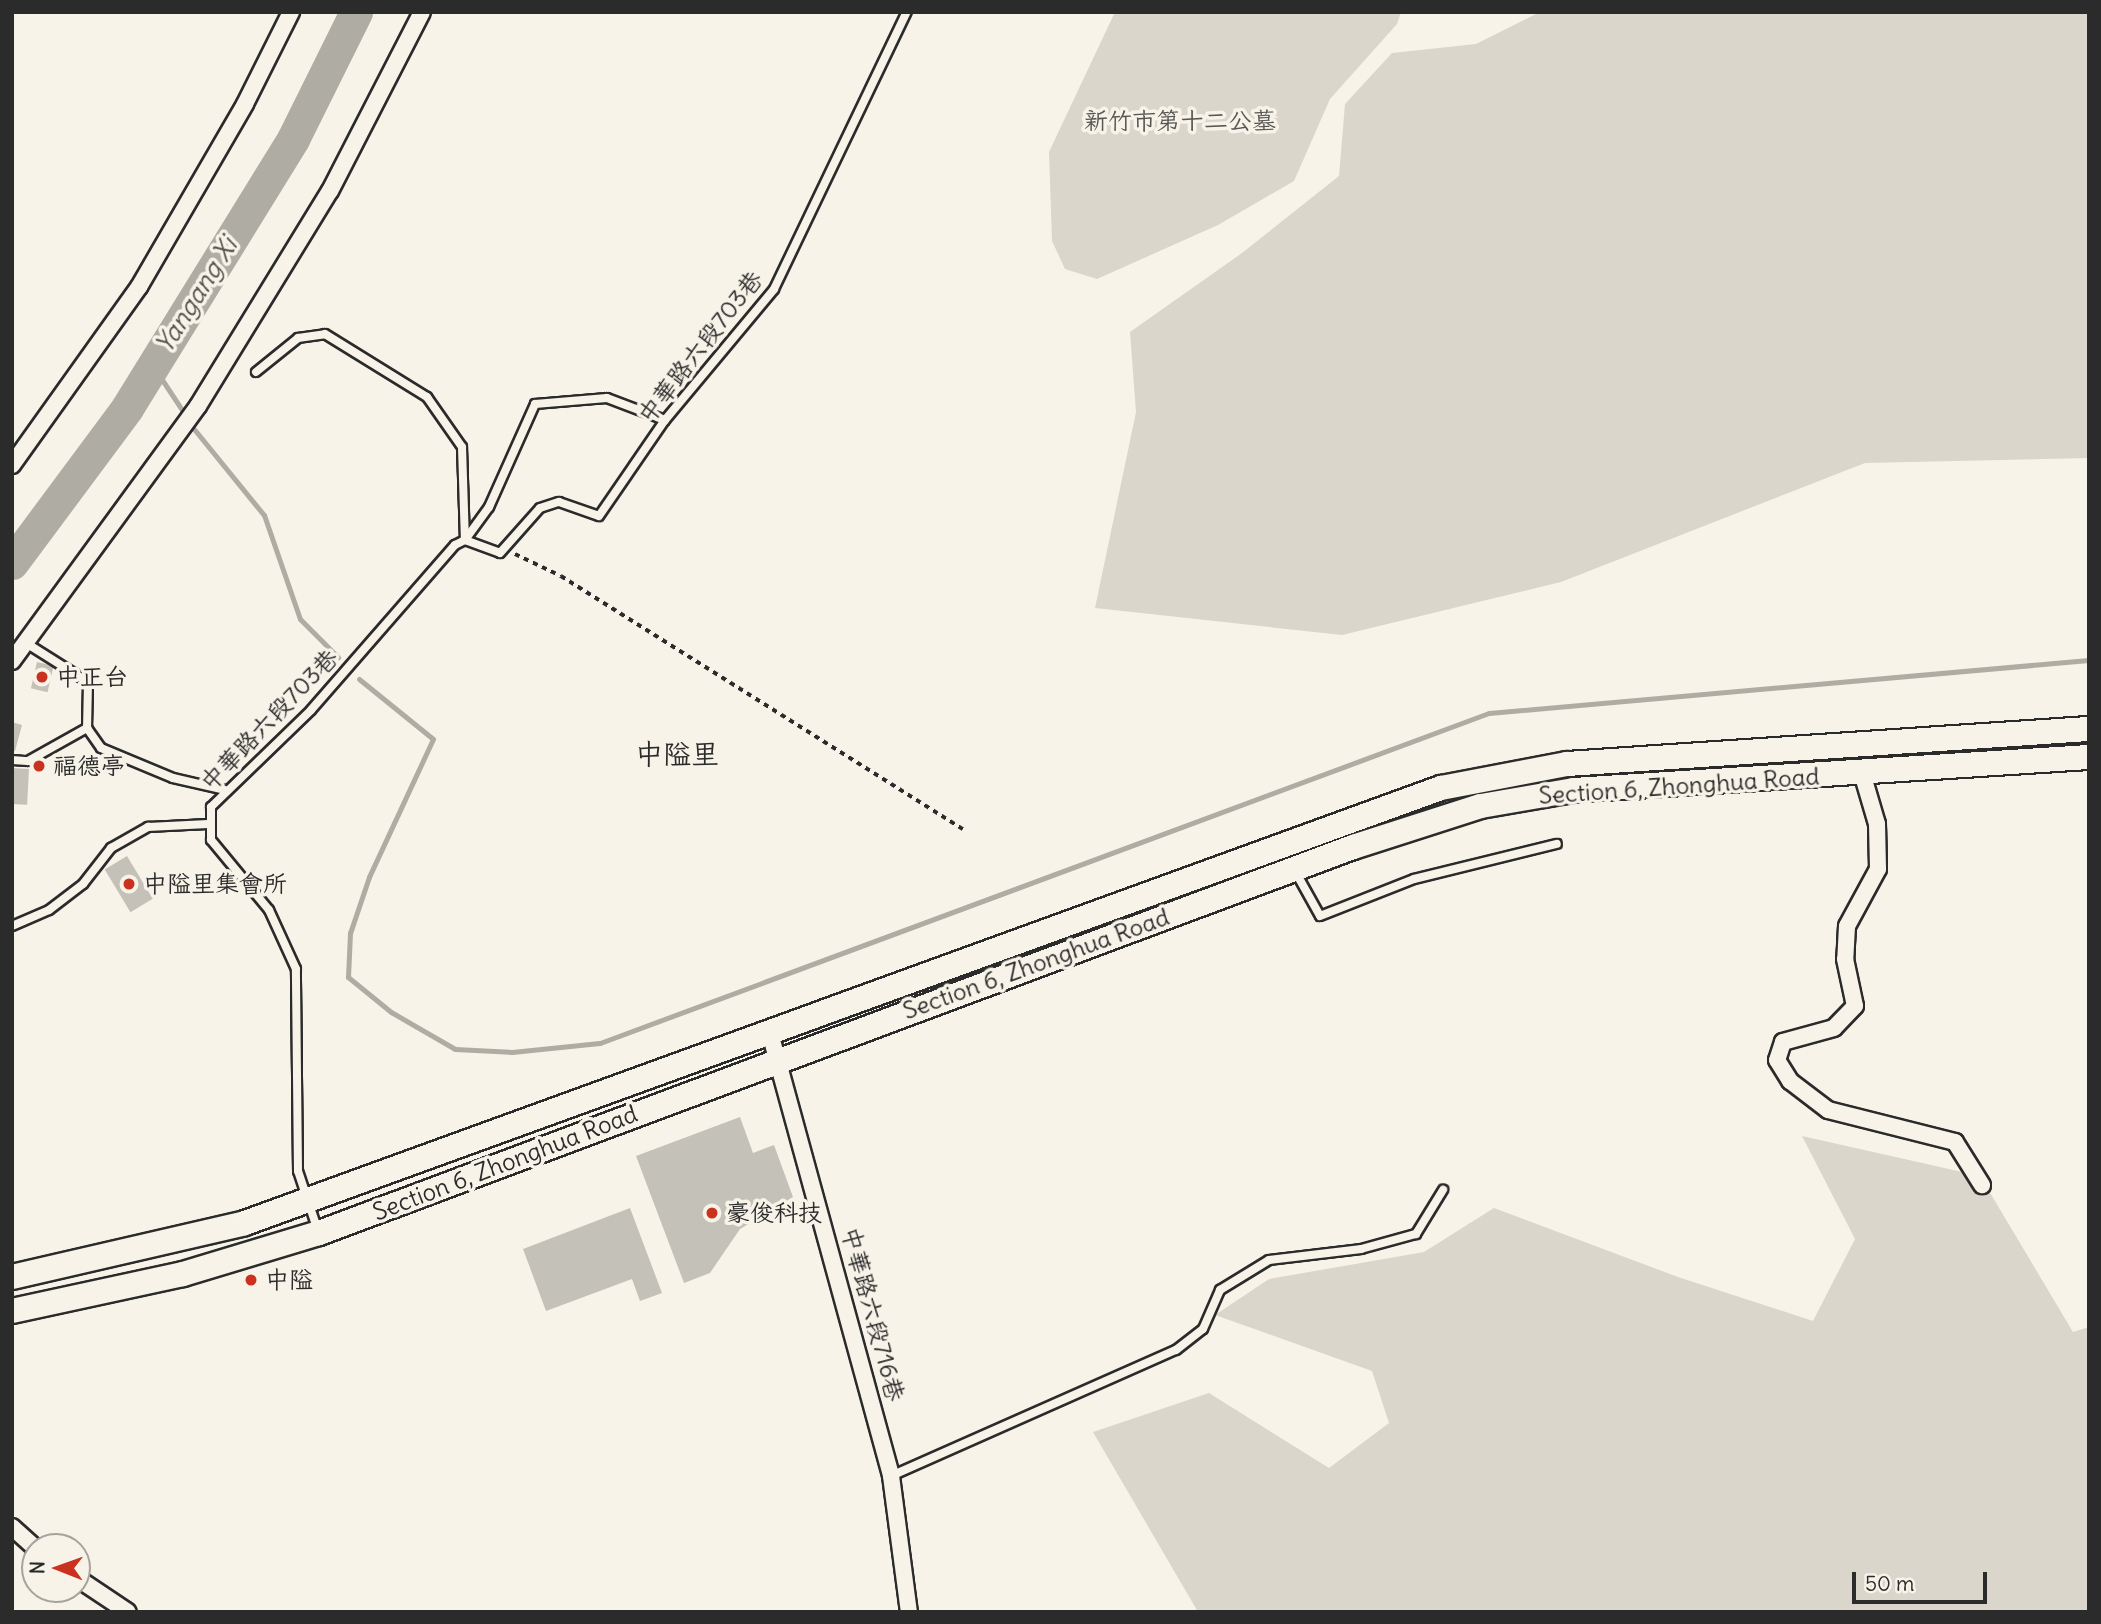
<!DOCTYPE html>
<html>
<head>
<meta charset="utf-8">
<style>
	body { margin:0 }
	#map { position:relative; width:2101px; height:1624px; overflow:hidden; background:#f7f3e8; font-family:Delius,"LXGW WenKai TC",sans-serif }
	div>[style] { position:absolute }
	.green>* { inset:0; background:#dad6cc }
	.stream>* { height:5px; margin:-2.5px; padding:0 2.5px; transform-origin:2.5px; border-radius:2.5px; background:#afaca4 }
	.river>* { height:33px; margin:-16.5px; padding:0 16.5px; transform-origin:16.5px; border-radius:16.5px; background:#afaca4 }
	.building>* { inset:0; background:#c4c1b9; transform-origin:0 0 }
	.path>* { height:3.5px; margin-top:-1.75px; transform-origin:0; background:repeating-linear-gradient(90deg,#2b2b2b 0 5px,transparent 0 10px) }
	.roads { filter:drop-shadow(2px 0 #2b2b2b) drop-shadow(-2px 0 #2b2b2b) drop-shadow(0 2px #2b2b2b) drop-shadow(0 -2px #2b2b2b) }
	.lane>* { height:8px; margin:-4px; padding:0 4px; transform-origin:4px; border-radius:4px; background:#f7f3e8 }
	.street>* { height:16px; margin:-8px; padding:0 8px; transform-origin:8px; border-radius:8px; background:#f7f3e8 }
	.primary>* { height:24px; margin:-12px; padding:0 12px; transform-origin:12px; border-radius:12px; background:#f7f3e8 }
	.dots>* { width:19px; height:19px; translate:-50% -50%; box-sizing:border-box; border:4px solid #f7f3e8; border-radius:50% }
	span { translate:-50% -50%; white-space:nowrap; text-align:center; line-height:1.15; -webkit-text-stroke:7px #f7f3e8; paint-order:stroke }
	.park-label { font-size:24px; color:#575653 }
	.street-label { font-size:24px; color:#2b2b2b }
	.poi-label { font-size:24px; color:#2b2b2b }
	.left { translate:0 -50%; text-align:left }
	.water-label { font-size:26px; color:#53524f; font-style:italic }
	.quarter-label { font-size:28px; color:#2b2b2b }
	.frame { position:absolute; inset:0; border:14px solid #2b2b2b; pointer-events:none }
	.north { position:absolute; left:21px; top:1533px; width:70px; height:70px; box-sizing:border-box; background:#f7f3e8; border:2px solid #a5a39c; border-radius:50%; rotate:271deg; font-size:19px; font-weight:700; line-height:28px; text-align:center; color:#2b2b2b }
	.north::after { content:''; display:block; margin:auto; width:24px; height:32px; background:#c8321e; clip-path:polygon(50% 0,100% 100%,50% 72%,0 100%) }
	.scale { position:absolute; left:1852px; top:1572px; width:135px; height:32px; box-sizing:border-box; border:4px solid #2b2b2b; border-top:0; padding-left:9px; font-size:21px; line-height:24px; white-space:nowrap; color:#2b2b2b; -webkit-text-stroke:5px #f7f3e8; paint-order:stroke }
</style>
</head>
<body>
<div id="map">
	<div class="green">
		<div style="clip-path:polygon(1115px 12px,1401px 12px,1397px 24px,1330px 99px,1294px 181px,1218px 225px,1097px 279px,1065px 269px,1052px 241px,1049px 152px)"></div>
		<div style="clip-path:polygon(1540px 12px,2089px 12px,2089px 458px,1865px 463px,1561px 582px,1342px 635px,1095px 608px,1136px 412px,1130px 332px,1242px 253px,1339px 176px,1345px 104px,1392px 53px,1476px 44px)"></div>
		<div style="clip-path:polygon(1802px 1136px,1980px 1176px,2073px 1332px,2089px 1327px,2089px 1612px,1198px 1612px,1093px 1432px,1209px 1393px,1329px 1468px,1389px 1423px,1372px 1371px,1215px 1315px,1269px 1279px,1424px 1252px,1494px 1208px,1678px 1277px,1813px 1321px,1855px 1239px)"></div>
	</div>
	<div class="stream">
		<div style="left:153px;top:366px;width:53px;rotate:56.6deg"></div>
		<div style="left:194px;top:429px;width:111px;rotate:50.9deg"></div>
		<div style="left:264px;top:515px;width:110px;rotate:70.9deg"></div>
		<div style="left:300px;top:619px;width:54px;rotate:45deg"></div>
		<div style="left:359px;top:679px;width:95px;rotate:39deg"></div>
		<div style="left:433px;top:739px;width:152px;rotate:114.9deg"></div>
		<div style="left:369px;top:877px;width:59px;rotate:108.7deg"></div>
		<div style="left:350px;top:933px;width:44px;rotate:92.6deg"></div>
		<div style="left:348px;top:977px;width:55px;rotate:39.1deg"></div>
		<div style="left:391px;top:1012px;width:74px;rotate:30deg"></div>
		<div style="left:455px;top:1049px;width:57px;rotate:3deg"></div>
		<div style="left:512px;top:1052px;width:88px;rotate:-5.8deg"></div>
		<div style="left:600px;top:1043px;width:948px;rotate:-20.37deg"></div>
		<div style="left:1489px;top:713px;width:602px;rotate:-5.05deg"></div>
	</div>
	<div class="river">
		<div style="left:12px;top:563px;width:193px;rotate:-53.4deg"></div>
		<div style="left:127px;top:408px;width:316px;rotate:-58.3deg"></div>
		<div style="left:293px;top:139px;width:142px;rotate:-63.6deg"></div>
	</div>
	<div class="building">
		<div style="left:37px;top:662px;width:17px;height:27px;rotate:13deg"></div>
		<div style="clip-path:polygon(12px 722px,22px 725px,15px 751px,12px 750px)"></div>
		<div style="left:12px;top:768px;width:17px;height:36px;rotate:3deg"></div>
		<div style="left:127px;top:856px;width:50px;height:26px;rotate:59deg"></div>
		<div style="clip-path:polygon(740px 1117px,753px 1153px,774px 1145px,793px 1197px,740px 1229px,710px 1273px,684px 1283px,636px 1156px)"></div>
		<div style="clip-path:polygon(630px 1208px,662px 1293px,640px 1301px,632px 1279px,546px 1311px,523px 1249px)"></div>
	</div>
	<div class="path">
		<div style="left:515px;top:554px;width:51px;rotate:25.6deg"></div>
		<div style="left:561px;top:576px;width:475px;rotate:32.2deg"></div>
	</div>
	<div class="roads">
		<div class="lane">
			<div style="left:256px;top:372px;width:54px;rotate:-39deg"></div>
			<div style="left:298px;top:338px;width:27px;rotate:-8deg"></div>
			<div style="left:325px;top:334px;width:120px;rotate:31.7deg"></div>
			<div style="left:427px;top:397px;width:61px;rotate:55deg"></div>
			<div style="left:462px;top:447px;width:93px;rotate:88.2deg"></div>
			<div style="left:465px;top:540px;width:41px;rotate:-54deg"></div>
			<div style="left:489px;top:507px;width:113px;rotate:-65.9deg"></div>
			<div style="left:535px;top:404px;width:72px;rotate:-4.8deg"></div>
			<div style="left:607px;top:398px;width:62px;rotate:20.8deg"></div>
			<div style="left:26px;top:643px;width:73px;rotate:32.2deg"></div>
			<div style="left:88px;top:682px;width:46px;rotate:91.2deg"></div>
			<div style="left:87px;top:728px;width:24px;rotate:55deg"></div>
			<div style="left:101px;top:748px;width:78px;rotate:22.6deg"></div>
			<div style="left:173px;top:778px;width:53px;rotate:13deg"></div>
			<div style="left:12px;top:760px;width:16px;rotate:4deg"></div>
			<div style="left:28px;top:761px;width:68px;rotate:-29.2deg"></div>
			<div style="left:1295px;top:871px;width:51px;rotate:60.9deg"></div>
			<div style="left:1320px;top:916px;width:101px;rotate:-21.5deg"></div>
			<div style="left:1414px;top:879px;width:147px;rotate:-13.8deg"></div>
			<div style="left:12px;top:926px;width:40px;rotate:-23.4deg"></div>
			<div style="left:49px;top:910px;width:43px;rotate:-37.4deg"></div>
			<div style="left:83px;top:884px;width:46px;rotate:-52.1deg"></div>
			<div style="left:111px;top:848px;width:43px;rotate:-29.6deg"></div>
			<div style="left:148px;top:827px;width:60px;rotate:-2.9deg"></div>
			<div style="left:318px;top:1231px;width:63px;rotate:-108.4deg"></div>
			<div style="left:298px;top:1171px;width:202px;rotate:-90.6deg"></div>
			<div style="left:296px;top:969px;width:65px;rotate:-114.6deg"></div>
			<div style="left:269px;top:910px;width:91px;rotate:-129.6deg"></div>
			<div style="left:211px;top:840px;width:33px;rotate:-90deg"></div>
			<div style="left:211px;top:807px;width:139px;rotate:-44.1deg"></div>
			<div style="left:311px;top:710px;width:219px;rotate:-48.9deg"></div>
			<div style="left:455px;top:545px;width:11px;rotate:-27deg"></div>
			<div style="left:465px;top:540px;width:37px;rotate:20deg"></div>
			<div style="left:500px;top:553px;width:60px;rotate:-48.4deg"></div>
			<div style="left:540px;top:508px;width:20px;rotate:-18deg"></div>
			<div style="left:559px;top:502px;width:42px;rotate:19.3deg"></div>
			<div style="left:599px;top:516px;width:116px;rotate:-55.5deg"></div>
			<div style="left:665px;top:420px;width:170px;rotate:-50.2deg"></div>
			<div style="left:774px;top:289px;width:307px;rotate:-64.4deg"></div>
			<div style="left:891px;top:1476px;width:312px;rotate:-23.9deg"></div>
			<div style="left:1176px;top:1350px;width:34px;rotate:-38deg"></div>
			<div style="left:1203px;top:1329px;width:43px;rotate:-66.4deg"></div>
			<div style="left:1220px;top:1290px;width:57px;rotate:-31.5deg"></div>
			<div style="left:1269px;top:1260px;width:93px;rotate:-6.8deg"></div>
			<div style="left:1361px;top:1249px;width:57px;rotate:-15.3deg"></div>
			<div style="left:1416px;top:1234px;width:52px;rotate:-58.5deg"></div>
		</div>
		<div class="street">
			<div style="left:12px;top:465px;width:219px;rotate:-54.5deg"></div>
			<div style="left:139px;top:287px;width:211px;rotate:-59.9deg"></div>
			<div style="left:245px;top:104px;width:103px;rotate:-63.4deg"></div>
			<div style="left:12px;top:661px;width:316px;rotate:-53.9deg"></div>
			<div style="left:198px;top:406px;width:252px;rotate:-58.5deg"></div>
			<div style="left:330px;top:191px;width:201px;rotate:-62.8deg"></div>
			<div style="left:1862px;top:773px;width:53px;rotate:73.6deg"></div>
			<div style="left:1877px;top:824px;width:45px;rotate:88.7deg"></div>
			<div style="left:1878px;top:869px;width:65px;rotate:118.5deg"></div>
			<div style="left:1847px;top:926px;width:33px;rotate:93deg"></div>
			<div style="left:1845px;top:959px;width:48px;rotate:78deg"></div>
			<div style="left:1855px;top:1006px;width:30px;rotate:134deg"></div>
			<div style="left:1834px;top:1028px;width:53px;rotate:164.6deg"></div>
			<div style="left:1783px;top:1042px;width:19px;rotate:108deg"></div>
			<div style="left:1777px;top:1060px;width:25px;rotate:58deg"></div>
			<div style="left:1790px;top:1081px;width:48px;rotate:37.3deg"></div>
			<div style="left:1828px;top:1110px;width:131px;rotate:14.1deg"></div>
			<div style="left:1955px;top:1142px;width:51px;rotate:57.9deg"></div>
			<div style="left:770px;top:1033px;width:459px;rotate:74.7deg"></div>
			<div style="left:891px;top:1476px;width:137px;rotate:82.5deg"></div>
			<div style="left:12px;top:1527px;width:31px;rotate:42deg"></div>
			<div style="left:77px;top:1578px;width:61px;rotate:33.7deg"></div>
		</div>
		<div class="primary">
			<div style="left:12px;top:1277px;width:239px;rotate:-13deg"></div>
			<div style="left:245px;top:1223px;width:1273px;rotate:-19.99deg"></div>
			<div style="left:1441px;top:788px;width:128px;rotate:-10.8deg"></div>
			<div style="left:1567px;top:764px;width:523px;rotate:-3.84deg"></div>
			<div style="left:12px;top:1311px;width:175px;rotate:-12.2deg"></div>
			<div style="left:183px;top:1274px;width:142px;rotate:-16.8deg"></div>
			<div style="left:319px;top:1233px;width:1104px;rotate:-20.47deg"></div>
			<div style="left:1353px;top:847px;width:134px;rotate:-17.8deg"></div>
			<div style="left:1481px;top:806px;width:94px;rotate:-9.8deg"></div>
			<div style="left:1574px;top:790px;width:516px;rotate:-3.67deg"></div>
		</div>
	</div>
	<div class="dots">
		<div style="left:42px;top:677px;background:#c8321e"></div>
		<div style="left:39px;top:766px;background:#c8321e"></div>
		<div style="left:129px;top:884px;background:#c8321e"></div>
		<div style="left:712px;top:1213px;background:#c8321e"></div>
		<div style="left:251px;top:1280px;background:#c8321e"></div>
	</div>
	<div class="park-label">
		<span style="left:1180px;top:121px">新竹市第十二公墓</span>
	</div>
	<div class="street-label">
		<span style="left:700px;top:347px;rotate:-52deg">中華路六段703巷</span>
		<span style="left:269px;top:720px;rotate:-46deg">中華路六段703巷</span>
		<span style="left:1679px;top:786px;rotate:-4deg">Section 6, Zhonghua Road</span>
		<span style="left:1036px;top:964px;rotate:-20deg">Section 6, Zhonghua Road</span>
		<span style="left:505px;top:1163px;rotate:-21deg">Section 6, Zhonghua Road</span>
		<span style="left:873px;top:1314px;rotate:75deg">中華路六段716巷</span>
	</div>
	<div class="poi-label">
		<span class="left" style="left:56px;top:677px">中正台</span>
		<span class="left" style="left:53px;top:766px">福德亭</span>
		<span class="left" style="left:143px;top:884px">中隘里集會所</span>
		<span class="left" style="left:726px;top:1213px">豪俊科技</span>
		<span class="left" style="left:265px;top:1280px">中隘</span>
	</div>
	<div class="water-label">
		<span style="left:196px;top:295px;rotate:-58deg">Yangang Xi</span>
	</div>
	<div class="quarter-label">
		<span style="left:677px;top:754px">中隘里</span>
	</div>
	<div class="frame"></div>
	<div class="north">N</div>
	<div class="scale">50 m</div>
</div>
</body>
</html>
